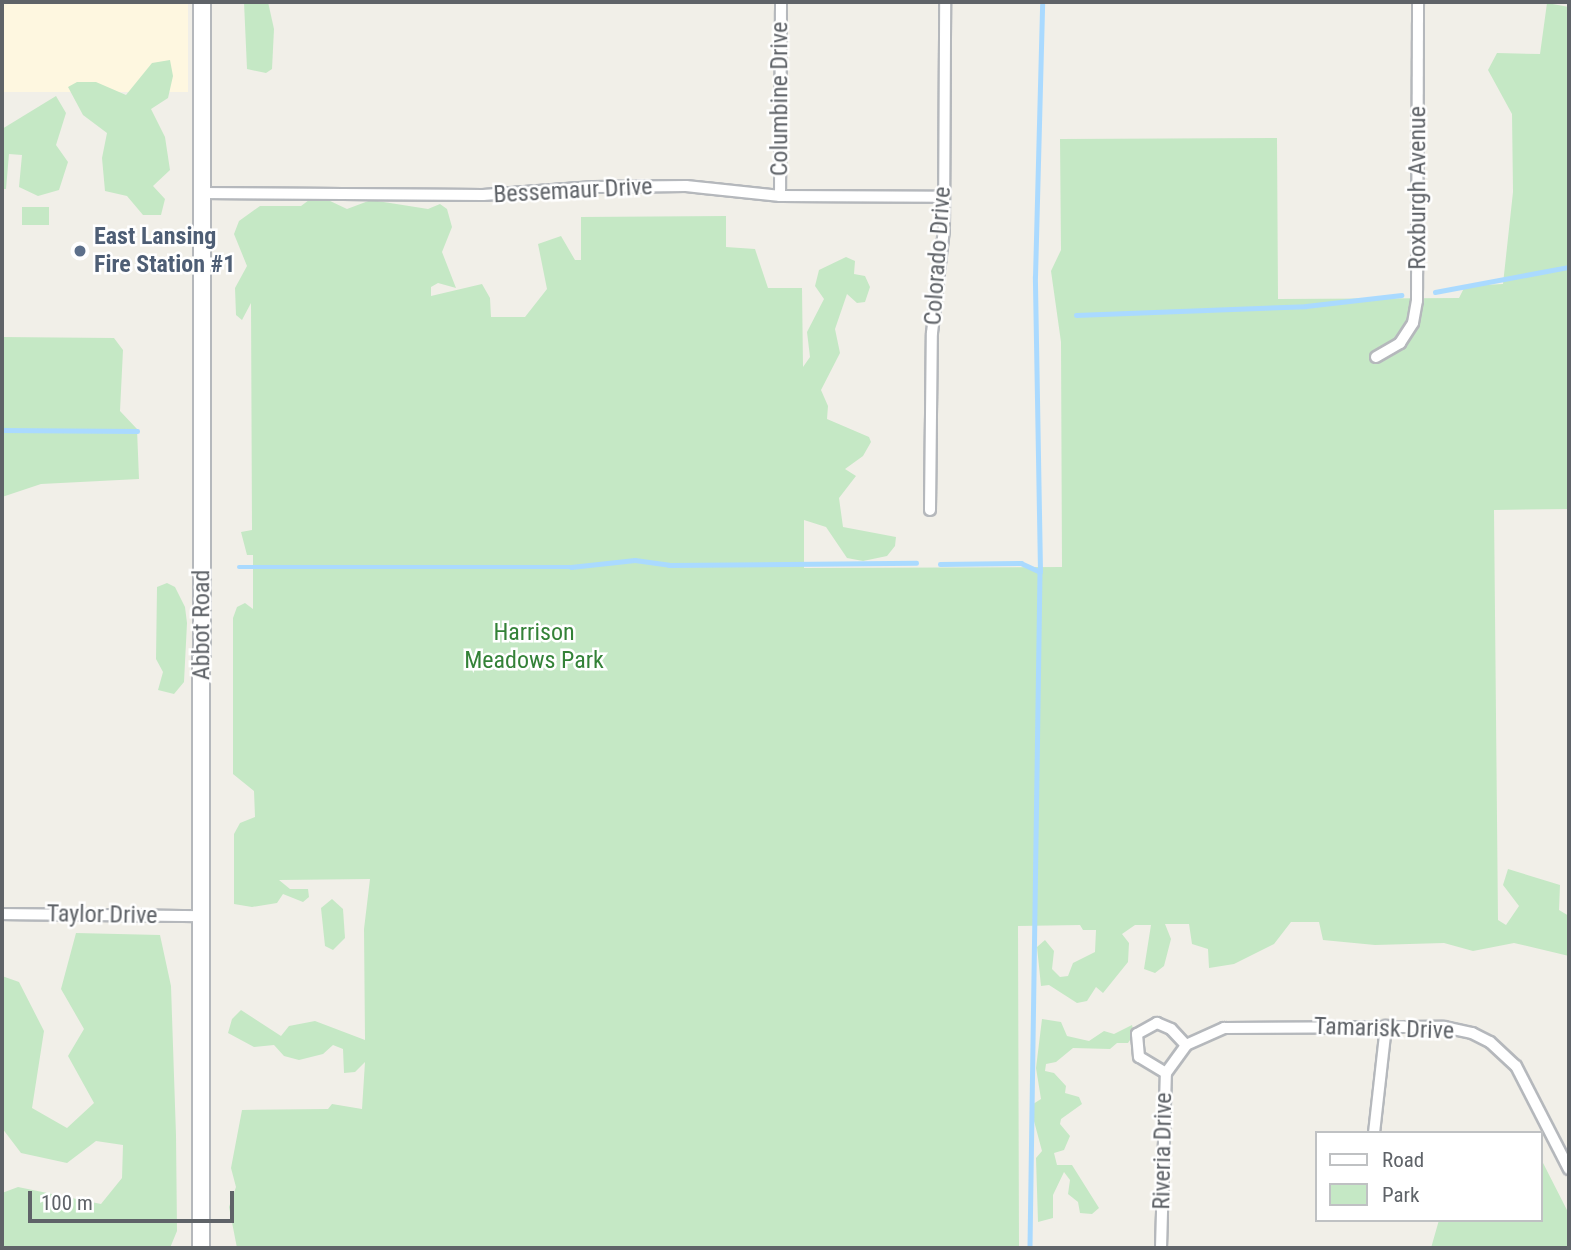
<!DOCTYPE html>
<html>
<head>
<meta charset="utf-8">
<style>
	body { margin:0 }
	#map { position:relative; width:1571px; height:1250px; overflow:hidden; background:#f1efe8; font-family:"Roboto Condensed",sans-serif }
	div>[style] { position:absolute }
	.commercial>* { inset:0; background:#fef7e0; transform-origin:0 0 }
	.green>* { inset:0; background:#c5e8c5; transform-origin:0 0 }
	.stream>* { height:4.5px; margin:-2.25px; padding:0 2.25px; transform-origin:2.25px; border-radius:2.25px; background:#aadaff }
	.roads { filter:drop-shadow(2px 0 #b5b8bc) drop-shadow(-2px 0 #b5b8bc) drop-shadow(0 2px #b5b8bc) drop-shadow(0 -2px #b5b8bc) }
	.street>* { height:10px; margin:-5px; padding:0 5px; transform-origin:5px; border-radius:5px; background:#fff }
	.secondary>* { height:16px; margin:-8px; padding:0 8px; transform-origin:8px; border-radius:8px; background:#fff }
	.dots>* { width:19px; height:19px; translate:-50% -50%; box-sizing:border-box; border:4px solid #fff; border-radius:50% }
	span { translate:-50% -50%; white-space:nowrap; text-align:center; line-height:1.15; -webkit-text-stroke:5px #fff; paint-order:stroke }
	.street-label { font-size:24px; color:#5f6368 }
	.service-label { font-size:24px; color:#4e5e75; font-weight:700 }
	.left { translate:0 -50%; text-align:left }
	.park-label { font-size:24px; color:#348238 }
	.frame { position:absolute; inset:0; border:4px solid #5f6368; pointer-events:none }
	.legend { position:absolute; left:1315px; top:1131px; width:228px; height:91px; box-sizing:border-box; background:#fff; border:2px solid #bfc1c3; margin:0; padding:9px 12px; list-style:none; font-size:21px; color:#5f6368 }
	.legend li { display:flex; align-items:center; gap:14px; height:35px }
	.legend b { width:35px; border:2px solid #bfc1c3 }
	.scale { position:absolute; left:28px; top:1191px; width:206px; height:32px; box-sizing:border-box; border:4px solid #5f6368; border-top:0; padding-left:9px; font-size:21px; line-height:24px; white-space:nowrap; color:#5f6368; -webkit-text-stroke:5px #fff; paint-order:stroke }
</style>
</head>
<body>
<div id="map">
	<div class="commercial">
		<div style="left:2px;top:2px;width:186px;height:90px"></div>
	</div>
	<div class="green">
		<div style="clip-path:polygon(244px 2px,268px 2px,274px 29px,272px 69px,266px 73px,247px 69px)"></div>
		<div style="clip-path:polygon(1547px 3px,1569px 7px,1569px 509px,1494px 510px,1498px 920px,1506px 925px,1519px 906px,1503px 885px,1508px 869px,1560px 885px,1559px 910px,1569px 916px,1569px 956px,1514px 943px,1473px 951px,1444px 943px,1375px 945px,1323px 940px,1319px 922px,1291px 922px,1274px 944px,1234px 964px,1209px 968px,1208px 949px,1192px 944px,1189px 924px,1165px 924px,1171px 939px,1164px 966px,1155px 973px,1144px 969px,1151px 925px,1135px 925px,1122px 934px,1129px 943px,1128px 962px,1103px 993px,1096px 987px,1087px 1001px,1077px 1003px,1049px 985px,1041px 986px,1037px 947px,1045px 940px,1054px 951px,1052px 969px,1060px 977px,1068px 976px,1073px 963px,1095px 952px,1096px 930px,1083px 930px,1080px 925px,1018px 926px,1019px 1248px,237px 1248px,229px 1207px,236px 1187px,231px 1168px,242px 1110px,328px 1109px,332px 1104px,362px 1109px,365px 1062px,355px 1072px,344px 1073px,343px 1049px,333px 1045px,323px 1054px,299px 1060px,284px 1056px,274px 1045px,254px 1047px,228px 1033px,232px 1019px,241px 1010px,281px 1036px,289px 1026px,315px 1021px,365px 1040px,364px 929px,370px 879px,279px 880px,290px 889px,308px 889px,309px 897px,303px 902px,283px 894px,277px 903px,252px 907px,234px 904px,234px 834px,240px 823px,255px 817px,254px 791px,233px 774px,233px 618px,237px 607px,245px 603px,253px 609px,253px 555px,247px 555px,241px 532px,252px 530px,251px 303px,242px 320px,236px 315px,235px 288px,247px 266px,234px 234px,239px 221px,260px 206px,301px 206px,309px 200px,328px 200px,347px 209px,371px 200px,428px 209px,440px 204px,447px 209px,452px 227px,442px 252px,456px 288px,438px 283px,431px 287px,431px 296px,482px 284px,490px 298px,491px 317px,525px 317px,547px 289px,538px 244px,561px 236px,575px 260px,581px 260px,581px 217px,726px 216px,726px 247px,755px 249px,768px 288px,802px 288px,803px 367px,810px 357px,807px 332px,824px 299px,815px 286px,819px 270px,846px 257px,855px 261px,854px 274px,865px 276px,870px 287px,865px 302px,857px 303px,847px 294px,835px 329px,840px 353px,821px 390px,828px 406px,827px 419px,869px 437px,871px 442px,863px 456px,845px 469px,856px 476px,839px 498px,843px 527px,896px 537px,895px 546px,887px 556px,863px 561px,847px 558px,826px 527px,804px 520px,804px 568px,1062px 567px,1061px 342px,1051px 271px,1061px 250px,1060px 139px,1277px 138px,1278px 299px,1459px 298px,1465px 286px,1503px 284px,1513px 192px,1512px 114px,1488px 70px,1497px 53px,1540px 54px)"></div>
		<div style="clip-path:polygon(170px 60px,173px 76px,168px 98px,151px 109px,165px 137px,170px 170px,153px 186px,165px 199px,161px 215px,143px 215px,127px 196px,105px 191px,102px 158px,107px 133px,83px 115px,68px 87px,77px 82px,96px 82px,126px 95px,152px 63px)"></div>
		<div style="clip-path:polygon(56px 96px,66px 113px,56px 145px,68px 162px,59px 190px,38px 196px,19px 187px,22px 155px,9px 154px,6px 189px,2px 189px,2px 129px)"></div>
		<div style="left:22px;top:207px;width:27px;height:18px"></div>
		<div style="clip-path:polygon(2px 337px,114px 338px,123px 350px,120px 411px,137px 429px,139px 479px,41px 484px,2px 497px)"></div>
		<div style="clip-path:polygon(167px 583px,175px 587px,185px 607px,187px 623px,184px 682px,174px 694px,158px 690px,163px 672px,156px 659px,157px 587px)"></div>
		<div style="clip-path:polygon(332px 899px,343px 909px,345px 938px,333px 950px,325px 946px,321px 908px)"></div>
		<div style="clip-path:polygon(76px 933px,160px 935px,171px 986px,176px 1135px,177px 1231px,170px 1248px,2px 1248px,2px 1193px,18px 1187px,101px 1204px,122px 1178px,123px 1145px,96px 1141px,67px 1163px,21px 1153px,2px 1128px,2px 976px,19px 982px,44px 1031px,32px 1108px,67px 1128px,94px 1103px,68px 1056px,84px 1029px,61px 989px)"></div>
		<div style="clip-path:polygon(1042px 1019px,1061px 1022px,1067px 1036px,1089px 1041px,1104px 1031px,1114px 1034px,1132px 1025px,1134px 1034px,1128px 1043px,1117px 1043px,1110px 1049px,1073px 1048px,1056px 1062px,1046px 1064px,1045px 1071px,1054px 1073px,1066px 1086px,1065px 1093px,1079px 1097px,1082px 1104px,1061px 1119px,1060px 1124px,1070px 1136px,1064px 1150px,1054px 1153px,1057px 1165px,1072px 1165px,1099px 1208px,1092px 1214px,1080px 1213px,1078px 1202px,1068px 1194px,1070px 1180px,1064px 1172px,1053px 1195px,1053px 1218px,1038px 1222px,1036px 1158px,1042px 1151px,1030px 1106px,1041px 1099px,1036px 1068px)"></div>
		<div style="clip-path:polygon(1541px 1159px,1569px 1214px,1569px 1248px,1431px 1248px,1439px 1220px,1541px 1220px)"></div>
	</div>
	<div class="stream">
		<div style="left:1435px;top:292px;width:136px;rotate:-10.6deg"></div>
		<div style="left:1076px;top:315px;width:230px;rotate:-2.2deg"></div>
		<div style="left:1306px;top:306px;width:96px;rotate:-6.6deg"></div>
		<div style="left:2px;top:430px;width:135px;rotate:0.4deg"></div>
		<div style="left:940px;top:564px;width:81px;rotate:-0.7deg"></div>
		<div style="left:1021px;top:563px;width:21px;rotate:25deg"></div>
		<div style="left:1040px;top:572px;width:676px;rotate:90.85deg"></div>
		<div style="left:239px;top:567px;width:332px"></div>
		<div style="left:571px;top:567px;width:64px;rotate:-6.2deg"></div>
		<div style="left:635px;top:560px;width:34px;rotate:8deg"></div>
		<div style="left:669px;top:565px;width:247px;rotate:-0.5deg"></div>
		<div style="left:1040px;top:571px;width:294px;rotate:-91deg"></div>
		<div style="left:1035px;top:277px;width:272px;rotate:-88.5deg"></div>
	</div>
	<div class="roads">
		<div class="street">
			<div style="left:202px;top:193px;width:281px;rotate:0.4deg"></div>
			<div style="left:483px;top:195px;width:111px;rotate:-4.1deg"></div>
			<div style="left:594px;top:187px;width:92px;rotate:-0.6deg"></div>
			<div style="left:686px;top:186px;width:95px;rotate:6.1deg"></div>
			<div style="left:780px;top:196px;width:164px;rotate:0.3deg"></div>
			<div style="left:780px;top:196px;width:194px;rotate:-89.7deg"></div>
			<div style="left:1376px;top:357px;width:28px;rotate:-30deg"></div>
			<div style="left:1400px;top:343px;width:24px;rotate:-57deg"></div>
			<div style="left:1413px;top:323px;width:22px;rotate:-80deg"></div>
			<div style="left:1417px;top:301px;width:299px;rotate:-89.8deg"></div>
			<div style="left:930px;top:510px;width:177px;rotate:-89.4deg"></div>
			<div style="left:932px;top:333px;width:105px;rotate:-83.4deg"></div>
			<div style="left:944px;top:229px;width:227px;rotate:-89.7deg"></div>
			<div style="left:2px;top:914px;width:199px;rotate:0.6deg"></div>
			<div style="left:1166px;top:1073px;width:31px;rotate:-149deg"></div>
			<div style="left:1139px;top:1057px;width:23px;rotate:-95deg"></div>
			<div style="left:1137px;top:1034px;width:23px;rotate:-29deg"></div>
			<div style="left:1157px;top:1023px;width:15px;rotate:23deg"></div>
			<div style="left:1171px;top:1029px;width:22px;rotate:47deg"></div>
			<div style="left:1374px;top:1133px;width:108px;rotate:-83.6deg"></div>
			<div style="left:1161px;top:1248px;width:175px;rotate:-88.4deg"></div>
			<div style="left:1166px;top:1073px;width:34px;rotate:-54deg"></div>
			<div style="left:1186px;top:1045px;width:42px;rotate:-24.1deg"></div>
			<div style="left:1224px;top:1028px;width:220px;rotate:-0.3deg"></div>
			<div style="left:1444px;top:1027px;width:29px;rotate:12deg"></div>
			<div style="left:1472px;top:1033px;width:20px;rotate:27deg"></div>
			<div style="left:1490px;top:1042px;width:35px;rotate:43deg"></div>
			<div style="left:1516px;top:1066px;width:116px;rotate:62.8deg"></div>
		</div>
		<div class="secondary">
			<div style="left:201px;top:1248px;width:1246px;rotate:-89.95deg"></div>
		</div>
	</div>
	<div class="dots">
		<div style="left:80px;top:251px;background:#5c6f8a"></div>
	</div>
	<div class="street-label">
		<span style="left:780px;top:99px;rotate:-90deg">Columbine Drive</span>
		<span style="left:1418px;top:188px;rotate:-90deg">Roxburgh Avenue</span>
		<span style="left:573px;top:191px;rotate:-3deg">Bessemaur Drive</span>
		<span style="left:938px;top:256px;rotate:-86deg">Colorado Drive</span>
		<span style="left:202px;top:625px;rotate:-90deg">Abbot Road</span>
		<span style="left:102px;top:915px;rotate:1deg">Taylor Drive</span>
		<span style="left:1384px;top:1029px;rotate:2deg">Tamarisk Drive</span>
		<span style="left:1163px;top:1151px;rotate:-89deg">Riveria Drive</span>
	</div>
	<div class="service-label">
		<span class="left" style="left:94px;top:251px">East Lansing<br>Fire Station #1</span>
	</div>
	<div class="park-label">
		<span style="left:534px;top:647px">Harrison<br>Meadows Park</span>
	</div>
	<div class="frame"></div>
	<ul class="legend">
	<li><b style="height:9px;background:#fff"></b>Road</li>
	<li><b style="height:19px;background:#c5e8c5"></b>Park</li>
	</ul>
	<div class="scale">100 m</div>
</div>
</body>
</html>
